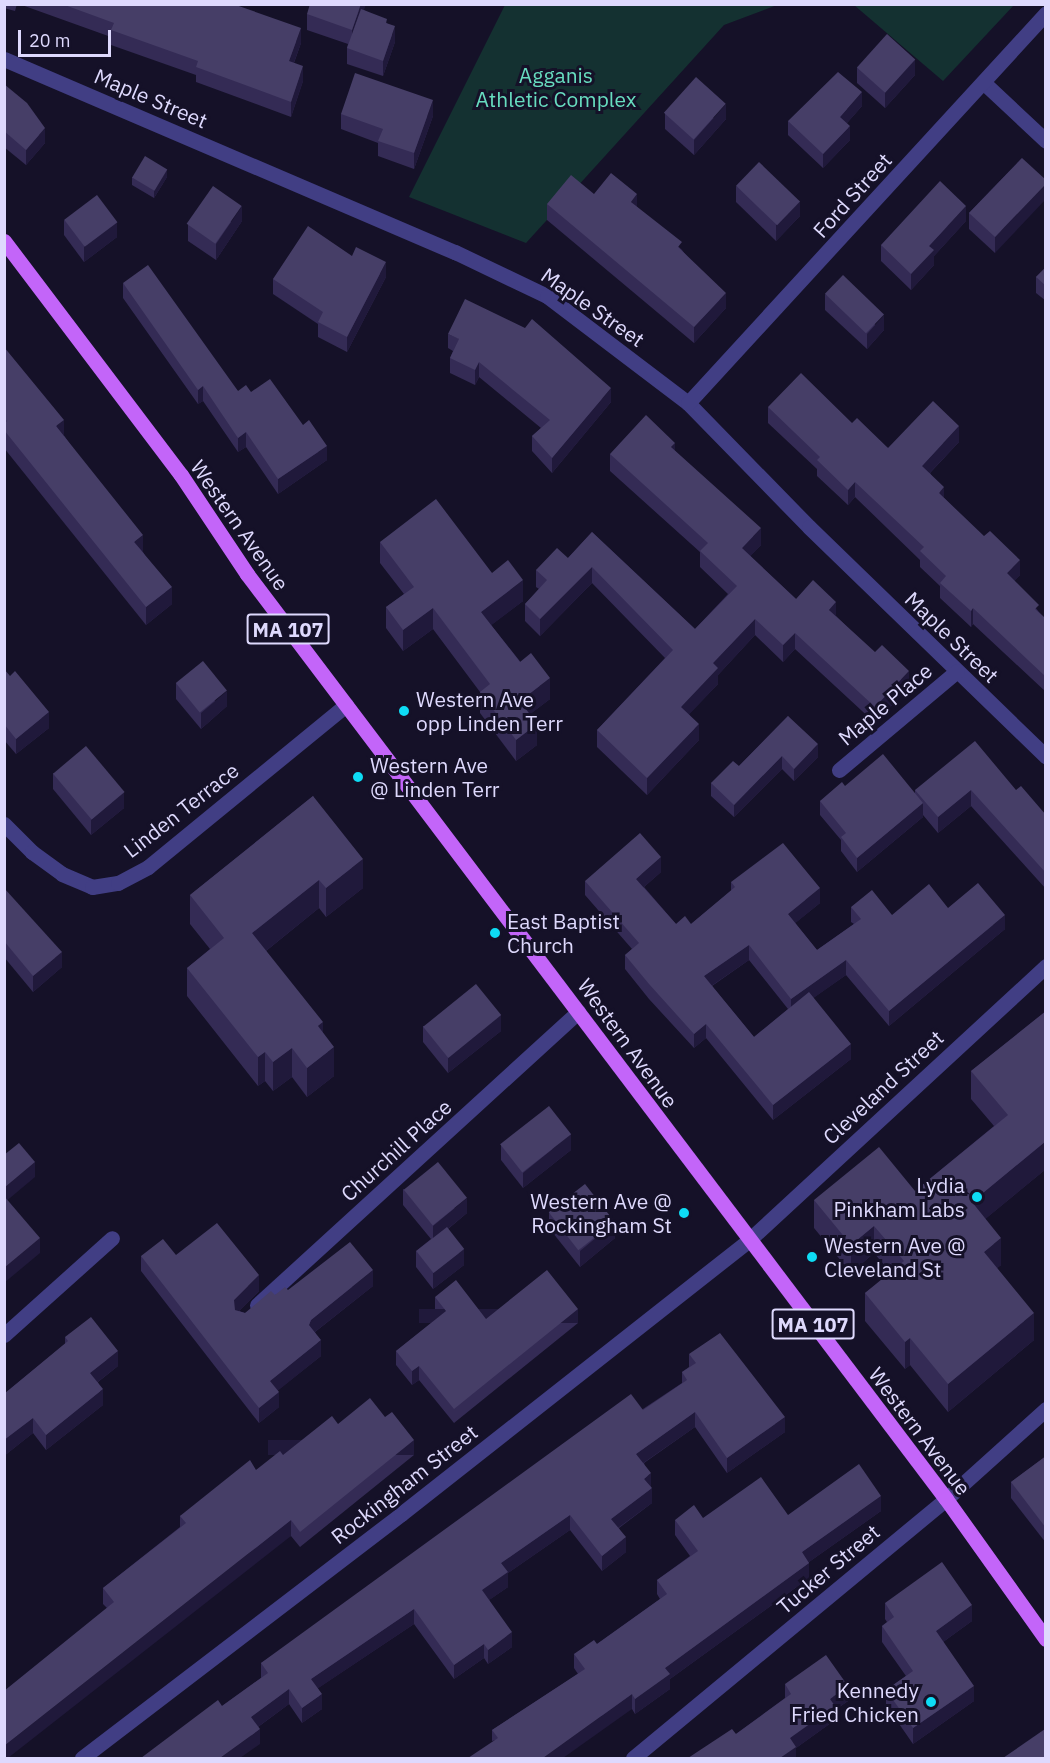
<!DOCTYPE html>
<html>
<head>
<meta charset="utf-8">
<style>
	body { margin:0 }
	#map { position:relative; width:1050px; height:1763px; overflow:hidden; background:#151128; font-family:"IBM Plex Sans",sans-serif }
	div>[style] { position:absolute }
	.green>* { inset:0; background:#143131 }
	.minor>* { height:15px; margin:-7.5px; padding:0 7.5px; transform-origin:7.5px; border-radius:7.5px; background:#413e84 }
	.major>* { height:15px; margin:-7.5px; padding:0 7.5px; transform-origin:7.5px; border-radius:7.5px; background:#c365f9 }
	.wall>* { inset:0; background:#342b55 }
	.shaded-wall>* { inset:0; background:#20193b; transform-origin:0 0 }
	.building>* { inset:0; background:#463e67; transform-origin:0 0 }
	.dots>* { width:16px; height:16px; translate:-50% -50%; box-sizing:border-box; border:3px solid #151128; border-radius:50% }
	span { translate:-50% -50%; white-space:nowrap; text-align:center; line-height:1.15; -webkit-text-stroke:6px #151128; paint-order:stroke }
	.shield-label span { padding:2px 4px; background:#151128; border:2px solid; border-radius:4px; -webkit-text-stroke-width:0 }
	.shield-label { font-size:20px; color:#ded9fd; font-weight:700 }
	.park-label { font-size:21px; color:#67dcbf }
	.street-label { font-size:21px; color:#ded9fd }
	.poi-label { font-size:21px; color:#ded9fd }
	.left { translate:0 -50%; text-align:left }
	.right { translate:-100% -50%; text-align:right }
	.frame { position:absolute; inset:0; border:6px solid #ded9fd; pointer-events:none }
	.scale { position:absolute; left:18px; top:30px; width:93px; height:27px; box-sizing:border-box; border:3px solid #ded9fd; border-top:0; padding-left:8px; font-size:18px; line-height:21px; white-space:nowrap; color:#ded9fd; -webkit-text-stroke:4px #151128; paint-order:stroke }
</style>
</head>
<body>
<div id="map">
	<div class="green">
		<div style="clip-path:polygon(505px 5px,777px 5px,724px 25px,526px 243px,409px 197px)"></div>
		<div style="clip-path:polygon(854px 5px,1014px 5px,943px 81px)"></div>
	</div>
	<div class="minor">
		<div style="left:4px;top:59px;width:491px;rotate:23.2deg"></div>
		<div style="left:455px;top:252px;width:102px;rotate:25.6deg"></div>
		<div style="left:547px;top:296px;width:177px;rotate:37.2deg"></div>
		<div style="left:688px;top:403px;width:173px;rotate:45.7deg"></div>
		<div style="left:809px;top:527px;width:330px;rotate:44.1deg"></div>
		<div style="left:983px;top:82px;width:86px;rotate:43.1deg"></div>
		<div style="left:688px;top:403px;width:529px;rotate:-47.45deg"></div>
		<div style="left:839px;top:770px;width:154px;rotate:-40deg"></div>
		<div style="left:4px;top:824px;width:40px;rotate:45deg"></div>
		<div style="left:32px;top:852px;width:37px;rotate:36deg"></div>
		<div style="left:62px;top:874px;width:33px;rotate:23deg"></div>
		<div style="left:92px;top:887px;width:26px;rotate:-9deg"></div>
		<div style="left:118px;top:883px;width:34px;rotate:-28deg"></div>
		<div style="left:148px;top:867px;width:256px;rotate:-39.3deg"></div>
		<div style="left:257px;top:1305px;width:435px;rotate:-42.4deg"></div>
		<div style="left:4px;top:1335px;width:145px;rotate:-41.9deg"></div>
		<div style="left:82px;top:1758px;width:402px;rotate:-37.4deg"></div>
		<div style="left:401px;top:1514px;width:443px;rotate:-38.2deg"></div>
		<div style="left:749px;top:1240px;width:404px;rotate:-42.7deg"></div>
		<div style="left:633px;top:1758px;width:406px;rotate:-39.6deg"></div>
		<div style="left:946px;top:1499px;width:135px;rotate:-42deg"></div>
	</div>
	<div class="major">
		<div style="left:4px;top:241px;width:293px;rotate:52.9deg"></div>
		<div style="left:181px;top:475px;width:119px;rotate:56.3deg"></div>
		<div style="left:247px;top:574px;width:1159px;rotate:52.92deg"></div>
		<div style="left:946px;top:1499px;width:172px;rotate:54.5deg"></div>
	</div>
	<div class="wall">
		<div style="clip-path:polygon(4px 4px,17px 4px,15px 11px,4px 8px)"></div>
		<div style="clip-path:polygon(19px 4px,209px 4px,301px 43px,294px 63px,303px 81px,291px 117px,196px 82px,196px 75px,111px 45px,111px 37px)"></div>
		<div style="clip-path:polygon(364px 10px,387px 23px,395px 42px,383px 76px,347px 64px,347px 48px,348px 44px,307px 30px,307px 14px)"></div>
		<div style="clip-path:polygon(857px 68px,915px 75px,885px 108px,857px 83px)"></div>
		<div style="clip-path:polygon(4px 84px,45px 143px,26px 165px,4px 147px)"></div>
		<div style="clip-path:polygon(862px 106px,847px 123px,850px 140px,823px 168px,788px 135px,788px 121px)"></div>
		<div style="clip-path:polygon(665px 113px,726px 119px,694px 155px,665px 129px)"></div>
		<div style="clip-path:polygon(341px 114px,433px 116px,414px 169px,378px 156px,378px 143px,341px 129px)"></div>
		<div style="clip-path:polygon(1022px 158px,995px 253px,969px 229px,969px 213px)"></div>
		<div style="clip-path:polygon(132px 177px,167px 177px,154px 198px,132px 185px)"></div>
		<div style="clip-path:polygon(736px 186px,800px 216px,776px 241px,736px 202px)"></div>
		<div style="clip-path:polygon(594px 194px,637px 207px,682px 250px,726px 308px,694px 343px,547px 220px,547px 204px)"></div>
		<div style="clip-path:polygon(64px 220px,117px 237px,84px 262px,64px 235px)"></div>
		<div style="clip-path:polygon(242px 221px,216px 260px,188px 241px,188px 225px)"></div>
		<div style="clip-path:polygon(966px 221px,934px 256px,934px 265px,911px 290px,881px 261px,881px 245px)"></div>
		<div style="clip-path:polygon(352px 256px,386px 277px,347px 352px,318px 337px,318px 324px,273px 294px,273px 279px)"></div>
		<div style="clip-path:polygon(1046px 267px,1046px 301px,1036px 293px,1036px 277px)"></div>
		<div style="clip-path:polygon(123px 283px,238px 391px,251px 392px,327px 460px,278px 494px,246px 447px,238px 452px,203px 401px,198px 404px,123px 298px)"></div>
		<div style="clip-path:polygon(825px 294px,884px 330px,867px 349px,825px 310px)"></div>
		<div style="clip-path:polygon(448px 334px,611px 402px,552px 473px,532px 451px,532px 436px,541px 428px,479px 377px,475px 385px,450px 373px,450px 358px,453px 351px,448px 348px)"></div>
		<div style="clip-path:polygon(4px 347px,143px 552px,172px 604px,146px 625px,4px 448px)"></div>
		<div style="clip-path:polygon(768px 407px,852px 423px,888px 448px,959px 442px,930px 473px,944px 498px,1020px 575px,1014px 581px,1039px 612px,1046px 619px,1046px 692px,973px 624px,971px 627px,940px 598px,940px 586px,920px 567px,920px 560px,855px 497px,848px 505px,817px 476px,817px 469px,768px 423px)"></div>
		<div style="clip-path:polygon(675px 451px,761px 545px,750px 556px,796px 599px,836px 616px,909px 687px,875px 723px,795px 649px,783px 662px,755px 635px,718px 675px,718px 684px,689px 714px,699px 740px,647px 795px,597px 747px,597px 730px,665px 658px,592px 583px,540px 636px,525px 621px,525px 604px,539px 589px,536px 587px,536px 570px,568px 558px,592px 532px,695px 629px,728px 594px,700px 567px,700px 552px,610px 471px,610px 454px)"></div>
		<div style="clip-path:polygon(380px 542px,492px 573px,523px 601px,491px 625px,550px 699px,530px 714px,537px 745px,516px 761px,480px 713px,480px 692px,433px 629px,403px 651px,386px 628px,386px 607px,404px 594px,380px 563px)"></div>
		<div style="clip-path:polygon(4px 669px,49px 728px,16px 754px,4px 740px)"></div>
		<div style="clip-path:polygon(176px 683px,227px 706px,201px 729px,176px 699px)"></div>
		<div style="clip-path:polygon(788px 716px,818px 757px,794px 781px,782px 769px,734px 817px,711px 796px,711px 783px,739px 766px)"></div>
		<div style="clip-path:polygon(53px 773px,124px 808px,91px 835px,53px 789px)"></div>
		<div style="clip-path:polygon(845px 786px,915px 793px,915px 790px,1016px 790px,1046px 815px,1046px 889px,971px 806px,938px 833px,923px 815px,923px 817px,857px 872px,841px 851px,841px 840px,820px 815px,820px 801px)"></div>
		<div style="clip-path:polygon(313px 796px,363px 888px,326px 917px,319px 908px,266px 951px,323px 1033px,334px 1076px,307px 1097px,292px 1077px,273px 1091px,265px 1081px,258px 1086px,187px 996px,187px 968px,210px 949px,190px 924px,190px 895px)"></div>
		<div style="clip-path:polygon(evenodd,661px 872px,644px 887px,676px 924px,691px 924px,731px 891px,731px 882px,820px 903px,795px 923px,817px 950px,854px 924px,851px 922px,851px 907px,892px 915px,948px 908px,1005px 929px,889px 1026px,846px 975px,813px 998px,851px 1059px,773px 1120px,706px 1038px,694px 1048px,649px 999px,625px 969px,625px 955px,632px 949px,585px 895px,585px 881px,661px 872px,749px 960px,788px 1009px,754px 1037px,712px 986px,749px 960px)"></div>
		<div style="clip-path:polygon(4px 888px,62px 967px,33px 992px,4px 957px)"></div>
		<div style="clip-path:polygon(1046px 1011px,1046px 1169px,985px 1219px,1001px 1265px,997px 1268px,1034px 1340px,948px 1412px,910px 1365px,905px 1369px,865px 1321px,865px 1293px,891px 1273px,874px 1253px,851px 1273px,814px 1228px,814px 1200px,915px 1191px,994px 1126px,971px 1099px,971px 1071px)"></div>
		<div style="clip-path:polygon(423px 1026px,501px 1031px,448px 1073px,423px 1042px)"></div>
		<div style="clip-path:polygon(501px 1145px,571px 1150px,523px 1188px,501px 1160px)"></div>
		<div style="clip-path:polygon(403px 1189px,467px 1213px,448px 1229px,464px 1265px,433px 1289px,416px 1267px,416px 1251px,431px 1239px,403px 1205px)"></div>
		<div style="clip-path:polygon(549px 1213px,615px 1238px,580px 1267px,549px 1228px)"></div>
		<div style="clip-path:polygon(176px 1255px,259px 1291px,239px 1311px,245px 1313px,275px 1295px,288px 1290px,373px 1286px,315px 1332px,321px 1356px,278px 1390px,279px 1407px,259px 1423px,141px 1271px,141px 1256px)"></div>
		<div style="clip-path:polygon(435px 1297px,486px 1319px,578px 1323px,454px 1423px,419px 1380px,412px 1385px,396px 1365px,396px 1351px,439px 1317px,435px 1311px)"></div>
		<div style="clip-path:polygon(65px 1337px,118px 1366px,98px 1382px,103px 1405px,46px 1450px,33px 1433px,4px 1456px,4px 1394px,65px 1344px)"></div>
		<div style="clip-path:polygon(689px 1354px,785px 1432px,727px 1473px,695px 1427px,644px 1463px,651px 1488px,652px 1503px,619px 1528px,626px 1552px,602px 1571px,570px 1530px,508px 1573px,508px 1587px,489px 1600px,512px 1647px,488px 1664px,484px 1658px,454px 1679px,414px 1624px,318px 1688px,322px 1709px,302px 1723px,289px 1704px,258px 1727px,260px 1744px,222px 1706px,261px 1678px,261px 1663px,682px 1383px,682px 1372px,689px 1367px)"></div>
		<div style="clip-path:polygon(338px 1424px,414px 1455px,300px 1547px,291px 1536px,107px 1608px,103px 1604px,103px 1588px,180px 1527px,180px 1516px,256px 1470px)"></div>
		<div style="clip-path:polygon(1046px 1456px,1046px 1543px,1011px 1498px,1011px 1482px)"></div>
		<div style="clip-path:polygon(881px 1511px,809px 1562px,809px 1578px,670px 1679px,670px 1689px,635px 1714px,632px 1709px,492px 1741px,492px 1730px,578px 1674px,574px 1668px,574px 1654px,597px 1644px,660px 1599px,657px 1594px,657px 1580px,690px 1556px,675px 1535px,675px 1520px)"></div>
		<div style="clip-path:polygon(885px 1603px,972px 1621px,943px 1642px,974px 1701px,913px 1744px,886px 1705px,886px 1690px,906px 1676px,882px 1642px,882px 1626px,887px 1622px,885px 1619px)"></div>
		<div style="clip-path:polygon(785px 1684px,848px 1701px,835px 1710px,835px 1720px,796px 1748px,796px 1758px,736px 1734px,785px 1698px)"></div>
	</div>
	<div class="shaded-wall">
		<div style="clip-path:polygon(361px 4px,366px 4px,352px 46px,352px 30px)"></div>
		<div style="clip-path:polygon(395px 26px,395px 42px,383px 76px,383px 61px)"></div>
		<div style="clip-path:polygon(301px 28px,301px 43px,289px 76px,289px 61px)"></div>
		<div style="clip-path:polygon(915px 59px,915px 75px,885px 108px,885px 92px)"></div>
		<div style="clip-path:polygon(303px 66px,303px 81px,291px 117px,291px 102px)"></div>
		<div style="clip-path:polygon(862px 92px,862px 106px,840px 131px,840px 117px)"></div>
		<div style="clip-path:polygon(433px 100px,433px 116px,414px 169px,414px 153px)"></div>
		<div style="clip-path:polygon(726px 104px,726px 119px,694px 155px,694px 140px)"></div>
		<div style="clip-path:polygon(850px 126px,850px 140px,823px 168px,823px 154px)"></div>
		<div style="clip-path:polygon(45px 128px,45px 143px,26px 165px,26px 150px)"></div>
		<div style="clip-path:polygon(167px 169px,167px 177px,154px 198px,154px 190px)"></div>
		<div style="clip-path:polygon(1046px 184px,1046px 199px,995px 253px,995px 237px)"></div>
		<div style="clip-path:polygon(637px 194px,637px 210px,631px 202px)"></div>
		<div style="clip-path:polygon(800px 201px,800px 216px,776px 241px,776px 225px)"></div>
		<div style="clip-path:polygon(242px 206px,242px 221px,216px 260px,216px 244px)"></div>
		<div style="clip-path:polygon(966px 206px,966px 221px,934px 256px,934px 265px,911px 290px,911px 274px,929px 246px)"></div>
		<div style="clip-path:polygon(117px 222px,117px 237px,84px 262px,84px 246px)"></div>
		<div style="clip-path:polygon(386px 262px,386px 277px,347px 352px,347px 337px)"></div>
		<div style="clip-path:polygon(726px 293px,726px 308px,694px 343px,694px 327px)"></div>
		<div style="clip-path:polygon(884px 315px,884px 330px,867px 349px,867px 334px)"></div>
		<div style="clip-path:polygon(479px 362px,479px 377px,475px 385px,475px 370px)"></div>
		<div style="clip-path:polygon(203px 386px,203px 401px,198px 404px,198px 390px)"></div>
		<div style="clip-path:polygon(611px 388px,611px 402px,552px 473px,552px 458px)"></div>
		<div style="clip-path:polygon(64px 420px,64px 437px,56px 426px)"></div>
		<div style="clip-path:polygon(959px 426px,959px 442px,922px 481px,922px 466px)"></div>
		<div style="clip-path:polygon(246px 432px,246px 447px,238px 452px,238px 438px)"></div>
		<div style="clip-path:polygon(675px 443px,675px 459px,671px 447px)"></div>
		<div style="clip-path:polygon(327px 446px,327px 460px,278px 494px,278px 479px)"></div>
		<div style="clip-path:polygon(855px 482px,855px 497px,848px 505px,848px 490px)"></div>
		<div style="clip-path:polygon(944px 487px,944px 502px,939px 493px)"></div>
		<div style="clip-path:polygon(761px 528px,761px 545px,742px 565px,742px 548px)"></div>
		<div style="clip-path:polygon(143px 535px,143px 552px,134px 542px)"></div>
		<div style="clip-path:polygon(1020px 560px,1020px 575px,1007px 589px,1007px 573px)"></div>
		<div style="clip-path:polygon(592px 567px,592px 583px,540px 636px,540px 619px)"></div>
		<div style="clip-path:polygon(523px 580px,523px 601px,481px 633px,481px 612px)"></div>
		<div style="clip-path:polygon(172px 587px,172px 604px,146px 625px,146px 607px)"></div>
		<div style="clip-path:polygon(836px 602px,836px 618px,829px 610px)"></div>
		<div style="clip-path:polygon(433px 608px,433px 629px,403px 651px,403px 630px)"></div>
		<div style="clip-path:polygon(973px 608px,973px 624px,971px 627px,971px 611px)"></div>
		<div style="clip-path:polygon(755px 619px,755px 635px,718px 675px,718px 684px,681px 723px,681px 707px,713px 663px)"></div>
		<div style="clip-path:polygon(795px 633px,795px 649px,783px 662px,783px 645px)"></div>
		<div style="clip-path:polygon(909px 671px,909px 687px,875px 723px,875px 707px)"></div>
		<div style="clip-path:polygon(550px 678px,550px 699px,520px 722px,520px 701px)"></div>
		<div style="clip-path:polygon(227px 691px,227px 706px,201px 729px,201px 713px)"></div>
		<div style="clip-path:polygon(49px 712px,49px 728px,16px 754px,16px 739px)"></div>
		<div style="clip-path:polygon(537px 724px,537px 745px,516px 761px,516px 740px)"></div>
		<div style="clip-path:polygon(699px 724px,699px 740px,647px 795px,647px 778px)"></div>
		<div style="clip-path:polygon(818px 744px,818px 757px,794px 781px,794px 769px)"></div>
		<div style="clip-path:polygon(782px 756px,782px 769px,734px 817px,734px 805px)"></div>
		<div style="clip-path:polygon(971px 790px,971px 806px,938px 833px,938px 817px)"></div>
		<div style="clip-path:polygon(124px 792px,124px 808px,91px 835px,91px 820px)"></div>
		<div style="clip-path:polygon(923px 803px,923px 817px,857px 872px,857px 858px)"></div>
		<div style="clip-path:polygon(661px 857px,661px 872px,636px 894px,636px 879px)"></div>
		<div style="clip-path:polygon(363px 859px,363px 888px,326px 917px,326px 888px)"></div>
		<div style="clip-path:polygon(319px 880px,319px 908px,252px 962px,252px 933px)"></div>
		<div style="clip-path:polygon(820px 888px,820px 903px,788px 929px,788px 914px)"></div>
		<div style="clip-path:polygon(1005px 915px,1005px 929px,889px 1026px,889px 1011px)"></div>
		<div style="clip-path:polygon(749px 945px,749px 960px,704px 991px,704px 976px)"></div>
		<div style="clip-path:polygon(62px 952px,62px 967px,33px 992px,33px 976px)"></div>
		<div style="clip-path:polygon(846px 960px,846px 975px,791px 1014px,791px 999px)"></div>
		<div style="clip-path:polygon(501px 1015px,501px 1031px,448px 1073px,448px 1057px)"></div>
		<div style="clip-path:polygon(323px 1022px,323px 1051px,318px 1026px)"></div>
		<div style="clip-path:polygon(706px 1024px,706px 1038px,694px 1048px,694px 1034px)"></div>
		<div style="clip-path:polygon(851px 1044px,851px 1059px,773px 1120px,773px 1105px)"></div>
		<div style="clip-path:polygon(334px 1047px,334px 1076px,307px 1097px,307px 1068px)"></div>
		<div style="clip-path:polygon(292px 1048px,292px 1077px,273px 1091px,273px 1062px)"></div>
		<div style="clip-path:polygon(265px 1052px,265px 1081px,258px 1086px,258px 1057px)"></div>
		<div style="clip-path:polygon(571px 1134px,571px 1150px,523px 1188px,523px 1173px)"></div>
		<div style="clip-path:polygon(1046px 1141px,1046px 1169px,972px 1230px,972px 1202px)"></div>
		<div style="clip-path:polygon(35px 1162px,35px 1177px,4px 1203px,4px 1188px)"></div>
		<div style="clip-path:polygon(467px 1198px,467px 1213px,433px 1241px,433px 1226px)"></div>
		<div style="clip-path:polygon(615px 1222px,615px 1238px,580px 1267px,580px 1251px)"></div>
		<div style="clip-path:polygon(874px 1226px,874px 1253px,851px 1273px,851px 1245px)"></div>
		<div style="clip-path:polygon(40px 1238px,40px 1253px,4px 1283px,4px 1268px)"></div>
		<div style="clip-path:polygon(1001px 1238px,1001px 1265px,984px 1279px,984px 1252px)"></div>
		<div style="clip-path:polygon(464px 1249px,464px 1265px,433px 1289px,433px 1273px)"></div>
		<div style="clip-path:polygon(373px 1270px,373px 1286px,311px 1335px,309px 1325px,311px 1320px)"></div>
		<div style="clip-path:polygon(259px 1275px,259px 1291px,234px 1316px,234px 1300px)"></div>
		<div style="left:578px;top:1309px;width:14px;height:159px;rotate:90deg"></div>
		<div style="clip-path:polygon(1034px 1313px,1034px 1340px,948px 1412px,948px 1384px)"></div>
		<div style="clip-path:polygon(910px 1338px,910px 1365px,905px 1369px,905px 1342px)"></div>
		<div style="clip-path:polygon(321px 1340px,321px 1356px,270px 1397px,270px 1381px)"></div>
		<div style="clip-path:polygon(118px 1351px,118px 1366px,90px 1388px,90px 1373px)"></div>
		<div style="clip-path:polygon(419px 1366px,419px 1380px,412px 1385px,412px 1371px)"></div>
		<div style="clip-path:polygon(103px 1389px,103px 1405px,46px 1450px,46px 1435px)"></div>
		<div style="clip-path:polygon(279px 1392px,279px 1407px,259px 1423px,259px 1408px)"></div>
		<div style="clip-path:polygon(695px 1412px,695px 1427px,636px 1468px,636px 1454px)"></div>
		<div style="clip-path:polygon(785px 1417px,785px 1432px,727px 1473px,727px 1458px)"></div>
		<div style="clip-path:polygon(33px 1418px,33px 1433px,4px 1456px,4px 1440px)"></div>
		<div style="left:414px;top:1440px;width:15px;height:146px;rotate:90deg"></div>
		<div style="clip-path:polygon(651px 1473px,651px 1488px,644px 1479px)"></div>
		<div style="clip-path:polygon(652px 1488px,652px 1503px,611px 1533px,611px 1519px)"></div>
		<div style="clip-path:polygon(881px 1496px,881px 1511px,802px 1567px,802px 1552px)"></div>
		<div style="clip-path:polygon(570px 1515px,570px 1530px,508px 1573px,508px 1587px,482px 1605px,482px 1590px,501px 1563px)"></div>
		<div style="clip-path:polygon(291px 1520px,291px 1536px,8px 1758px,4px 1758px,4px 1746px)"></div>
		<div style="clip-path:polygon(626px 1537px,626px 1552px,602px 1571px,602px 1556px)"></div>
		<div style="clip-path:polygon(809px 1563px,809px 1578px,670px 1679px,670px 1689px,635px 1714px,635px 1699px,665px 1668px)"></div>
		<div style="clip-path:polygon(972px 1605px,972px 1621px,936px 1647px,936px 1631px)"></div>
		<div style="clip-path:polygon(414px 1609px,414px 1624px,311px 1693px,311px 1679px)"></div>
		<div style="clip-path:polygon(512px 1632px,512px 1647px,488px 1664px,488px 1650px)"></div>
		<div style="clip-path:polygon(484px 1644px,484px 1658px,454px 1679px,454px 1665px)"></div>
		<div style="clip-path:polygon(848px 1686px,848px 1701px,835px 1710px,835px 1720px,796px 1748px,796px 1758px,780px 1758px,790px 1738px,830px 1699px)"></div>
		<div style="clip-path:polygon(974px 1686px,974px 1701px,913px 1744px,913px 1728px)"></div>
		<div style="clip-path:polygon(289px 1689px,289px 1704px,251px 1732px,251px 1717px)"></div>
		<div style="clip-path:polygon(322px 1694px,322px 1709px,302px 1723px,302px 1708px)"></div>
		<div style="clip-path:polygon(632px 1694px,632px 1709px,563px 1758px,543px 1758px)"></div>
		<div style="clip-path:polygon(260px 1729px,260px 1744px,240px 1758px,220px 1758px)"></div>
	</div>
	<div class="building">
		<div style="clip-path:polygon(62px 4px,233px 4px,301px 28px,289px 61px,303px 66px,291px 102px,196px 67px,198px 61px,111px 30px,114px 23px)"></div>
		<div style="clip-path:polygon(310px 4px,361px 4px,352px 30px,307px 14px)"></div>
		<div style="clip-path:polygon(361px 9px,387px 19px,386px 23px,395px 26px,383px 61px,347px 48px)"></div>
		<div style="left:887px;top:34px;width:38px;height:45px;rotate:42deg"></div>
		<div style="clip-path:polygon(838px 72px,862px 92px,840px 117px,850px 126px,823px 154px,788px 121px)"></div>
		<div style="clip-path:polygon(355px 73px,433px 100px,414px 153px,378px 141px,383px 129px,341px 114px)"></div>
		<div style="left:696px;top:77px;width:40px;height:48px;rotate:42deg"></div>
		<div style="clip-path:polygon(4px 84px,27px 103px,45px 128px,26px 150px,4px 131px)"></div>
		<div style="left:145px;top:156px;width:26px;height:25px;rotate:31deg"></div>
		<div style="clip-path:polygon(1022px 158px,1046px 180px,1046px 184px,995px 237px,969px 213px)"></div>
		<div style="left:759px;top:162px;width:57px;height:33px;rotate:44deg"></div>
		<div style="clip-path:polygon(611px 173px,637px 194px,631px 202px,682px 242px,678px 247px,726px 293px,694px 327px,547px 204px,571px 175px,594px 194px)"></div>
		<div style="clip-path:polygon(940px 181px,966px 206px,929px 246px,934px 250px,911px 274px,881px 245px)"></div>
		<div style="left:213px;top:186px;width:35px;height:46px;rotate:35deg"></div>
		<div style="left:97px;top:195px;width:34px;height:41px;rotate:53deg"></div>
		<div style="clip-path:polygon(308px 226px,352px 256px,356px 247px,386px 262px,347px 337px,318px 322px,323px 312px,273px 279px)"></div>
		<div style="clip-path:polygon(148px 265px,238px 391px,246px 385px,251px 392px,270px 379px,303px 425px,309px 420px,327px 446px,278px 479px,246px 432px,238px 438px,203px 386px,198px 390px,123px 283px)"></div>
		<div style="clip-path:polygon(1046px 267px,1046px 286px,1036px 277px)"></div>
		<div style="left:843px;top:275px;width:57px;height:26px;rotate:44deg"></div>
		<div style="clip-path:polygon(465px 299px,525px 328px,532px 319px,611px 388px,552px 458px,532px 436px,550px 420px,479px 362px,475px 370px,450px 358px,459px 339px,448px 334px)"></div>
		<div style="clip-path:polygon(4px 347px,64px 420px,56px 426px,143px 535px,134px 542px,172px 587px,146px 607px,4px 430px,4px 423px,7px 421px,4px 419px)"></div>
		<div style="clip-path:polygon(801px 373px,852px 423px,857px 418px,888px 448px,933px 401px,959px 426px,922px 466px,944px 487px,939px 493px,984px 536px,990px 531px,1020px 560px,1007px 573px,1039px 605px,1035px 609px,1046px 619px,1046px 677px,973px 608px,971px 611px,940px 583px,946px 576px,920px 551px,924px 547px,855px 482px,848px 490px,817px 460px,820px 457px,768px 407px)"></div>
		<div style="clip-path:polygon(646px 415px,675px 443px,671px 447px,761px 528px,742px 548px,796px 599px,813px 580px,836px 602px,829px 610px,875px 652px,882px 645px,909px 671px,875px 707px,795px 633px,783px 645px,755px 619px,713px 663px,718px 668px,681px 707px,699px 724px,647px 778px,597px 730px,673px 650px,592px 567px,540px 619px,525px 604px,547px 580px,536px 570px,557px 548px,568px 558px,592px 532px,695px 629px,737px 586px,700px 551px,708px 543px,610px 454px)"></div>
		<div style="clip-path:polygon(436px 499px,492px 573px,508px 560px,523px 580px,481px 612px,520px 662px,531px 653px,550px 678px,520px 701px,537px 724px,516px 740px,480px 692px,490px 684px,433px 608px,403px 630px,386px 607px,414px 587px,380px 542px)"></div>
		<div style="left:203px;top:661px;width:38px;height:35px;rotate:51deg"></div>
		<div style="clip-path:polygon(4px 669px,10px 676px,15px 671px,49px 712px,16px 739px,4px 724px)"></div>
		<div style="clip-path:polygon(788px 716px,818px 744px,794px 769px,782px 756px,734px 805px,711px 783px,733px 761px,739px 766px)"></div>
		<div style="clip-path:polygon(975px 741px,1016px 790px,1021px 786px,1046px 815px,1046px 873px,971px 790px,938px 817px,915px 790px)"></div>
		<div style="left:86px;top:746px;width:60px;height:43px;rotate:50deg"></div>
		<div style="clip-path:polygon(883px 754px,923px 803px,857px 858px,841px 837px,846px 833px,820px 801px,842px 782px,845px 786px)"></div>
		<div style="clip-path:polygon(313px 796px,363px 859px,326px 888px,319px 880px,252px 933px,323px 1022px,318px 1026px,334px 1047px,307px 1068px,292px 1048px,273px 1062px,265px 1052px,258px 1057px,187px 968px,224px 938px,190px 895px)"></div>
		<div style="clip-path:polygon(640px 833px,661px 857px,636px 879px,676px 924px,685px 916px,691px 924px,735px 887px,731px 882px,783px 843px,820px 888px,788px 914px,817px 950px,861px 919px,851px 907px,872px 890px,892px 915px,929px 884px,948px 908px,978px 883px,1005px 915px,889px 1011px,846px 960px,791px 999px,749px 945px,704px 976px,754px 1037px,809px 992px,851px 1044px,773px 1105px,706px 1024px,694px 1034px,649px 984px,625px 955px,639px 943px,585px 881px)"></div>
		<div style="clip-path:polygon(4px 888px,62px 952px,33px 976px,4px 941px)"></div>
		<div style="left:476px;top:984px;width:40px;height:68px;rotate:51deg"></div>
		<div style="clip-path:polygon(1046px 1011px,1046px 1141px,972px 1202px,1001px 1238px,984px 1252px,1034px 1313px,948px 1384px,910px 1338px,905px 1342px,865px 1293px,904px 1261px,874px 1226px,851px 1245px,814px 1200px,879px 1147px,915px 1191px,1008px 1115px,971px 1071px)"></div>
		<div style="left:549px;top:1106px;width:36px;height:62px;rotate:52deg"></div>
		<div style="clip-path:polygon(19px 1143px,35px 1162px,4px 1188px,4px 1155px)"></div>
		<div style="left:438px;top:1162px;width:46px;height:44px;rotate:51deg"></div>
		<div style="left:585px;top:1184px;width:48px;height:46px;rotate:52deg"></div>
		<div style="clip-path:polygon(4px 1196px,40px 1238px,4px 1268px)"></div>
		<div style="clip-path:polygon(217px 1223px,259px 1275px,234px 1300px,235px 1310px,245px 1313px,271px 1291px,275px 1295px,285px 1287px,288px 1290px,350px 1242px,373px 1270px,311px 1320px,309px 1325px,321px 1340px,270px 1381px,279px 1392px,259px 1408px,141px 1256px,163px 1239px,176px 1255px)"></div>
		<div style="left:447px;top:1227px;width:28px;height:39px;rotate:52deg"></div>
		<div style="clip-path:polygon(547px 1270px,578px 1309px,454px 1409px,419px 1366px,412px 1371px,396px 1351px,446px 1311px,435px 1297px,456px 1280px,486px 1319px)"></div>
		<div style="clip-path:polygon(91px 1317px,118px 1351px,90px 1373px,103px 1389px,46px 1435px,33px 1418px,4px 1440px,4px 1394px,68px 1341px,65px 1337px)"></div>
		<div style="clip-path:polygon(720px 1333px,785px 1417px,727px 1458px,695px 1412px,636px 1454px,651px 1473px,644px 1479px,652px 1488px,611px 1519px,626px 1537px,602px 1556px,570px 1515px,501px 1563px,508px 1572px,482px 1590px,512px 1632px,488px 1650px,484px 1644px,454px 1665px,414px 1609px,311px 1679px,322px 1694px,302px 1708px,289px 1689px,251px 1717px,260px 1729px,220px 1758px,141px 1758px,218px 1700px,222px 1706px,268px 1673px,261px 1663px,631px 1394px,643px 1410px,687px 1380px,682px 1372px,696px 1363px,689px 1354px)"></div>
		<div style="clip-path:polygon(370px 1398px,385px 1417px,392px 1412px,414px 1440px,300px 1532px,291px 1520px,4px 1746px,4px 1691px,114px 1602px,103px 1588px,186px 1523px,180px 1516px,250px 1460px,256px 1470px,280px 1451px,283px 1455px,332px 1416px,338px 1424px)"></div>
		<div style="clip-path:polygon(1046px 1456px,1046px 1528px,1011px 1482px)"></div>
		<div style="clip-path:polygon(859px 1464px,881px 1496px,802px 1552px,809px 1563px,665px 1668px,670px 1674px,635px 1699px,632px 1694px,543px 1758px,468px 1758px,498px 1738px,492px 1730px,585px 1669px,574px 1654px,594px 1640px,597px 1644px,667px 1594px,657px 1580px,698px 1551px,675px 1520px,694px 1505px,703px 1518px,761px 1477px,788px 1515px)"></div>
		<div style="clip-path:polygon(942px 1562px,972px 1605px,936px 1631px,974px 1686px,913px 1728px,886px 1690px,913px 1671px,882px 1626px,894px 1617px,885px 1603px)"></div>
		<div style="clip-path:polygon(826px 1655px,848px 1686px,830px 1699px,835px 1706px,790px 1738px,796px 1747px,780px 1758px,688px 1758px,732px 1729px,736px 1734px,791px 1694px,785px 1684px)"></div>
		<div style="clip-path:polygon(1046px 1729px,1046px 1758px,1003px 1758px,1045px 1729px)"></div>
	</div>
	<div class="dots">
		<div style="left:404px;top:711px;background:#0edcf5"></div>
		<div style="left:358px;top:777px;background:#0edcf5"></div>
		<div style="left:495px;top:933px;background:#0edcf5"></div>
		<div style="left:977px;top:1197px;background:#0edcf5"></div>
		<div style="left:684px;top:1213px;background:#0edcf5"></div>
		<div style="left:812px;top:1257px;background:#0edcf5"></div>
		<div style="left:931px;top:1702px;background:#0edcf5"></div>
	</div>
	<div class="shield-label">
		<span style="left:288px;top:629px">MA 107</span>
		<span style="left:813px;top:1324px">MA 107</span>
	</div>
	<div class="park-label">
		<span style="left:556px;top:87px">Agganis<br>Athletic Complex</span>
	</div>
	<div class="street-label">
		<span style="left:151px;top:98px;rotate:23deg">Maple Street</span>
		<span style="left:852px;top:195px;rotate:-48deg">Ford Street</span>
		<span style="left:593px;top:307px;rotate:35deg">Maple Street</span>
		<span style="left:240px;top:525px;rotate:55deg">Western Avenue</span>
		<span style="left:952px;top:637px;rotate:44deg">Maple Street</span>
		<span style="left:885px;top:704px;rotate:-40deg">Maple Place</span>
		<span style="left:181px;top:810px;rotate:-38deg">Linden Terrace</span>
		<span style="left:628px;top:1043px;rotate:54deg">Western Avenue</span>
		<span style="left:883px;top:1087px;rotate:-43deg">Cleveland Street</span>
		<span style="left:396px;top:1150px;rotate:-42deg">Churchill Place</span>
		<span style="left:920px;top:1431px;rotate:53deg">Western Avenue</span>
		<span style="left:404px;top:1484px;rotate:-38deg">Rockingham Street</span>
		<span style="left:828px;top:1569px;rotate:-40deg">Tucker Street</span>
	</div>
	<div class="poi-label">
		<span class="left" style="left:416px;top:711px">Western Ave<br>opp Linden Terr</span>
		<span class="left" style="left:370px;top:777px">Western Ave<br>@ Linden Terr</span>
		<span class="left" style="left:507px;top:933px">East Baptist<br>Church</span>
		<span class="right" style="left:965px;top:1197px">Lydia<br>Pinkham Labs</span>
		<span class="right" style="left:672px;top:1213px">Western Ave @<br>Rockingham St</span>
		<span class="left" style="left:824px;top:1257px">Western Ave @<br>Cleveland St</span>
		<span class="right" style="left:919px;top:1702px">Kennedy<br>Fried Chicken</span>
	</div>
	<div class="frame"></div>
	<div class="scale">20 m</div>
</div>
</body>
</html>
